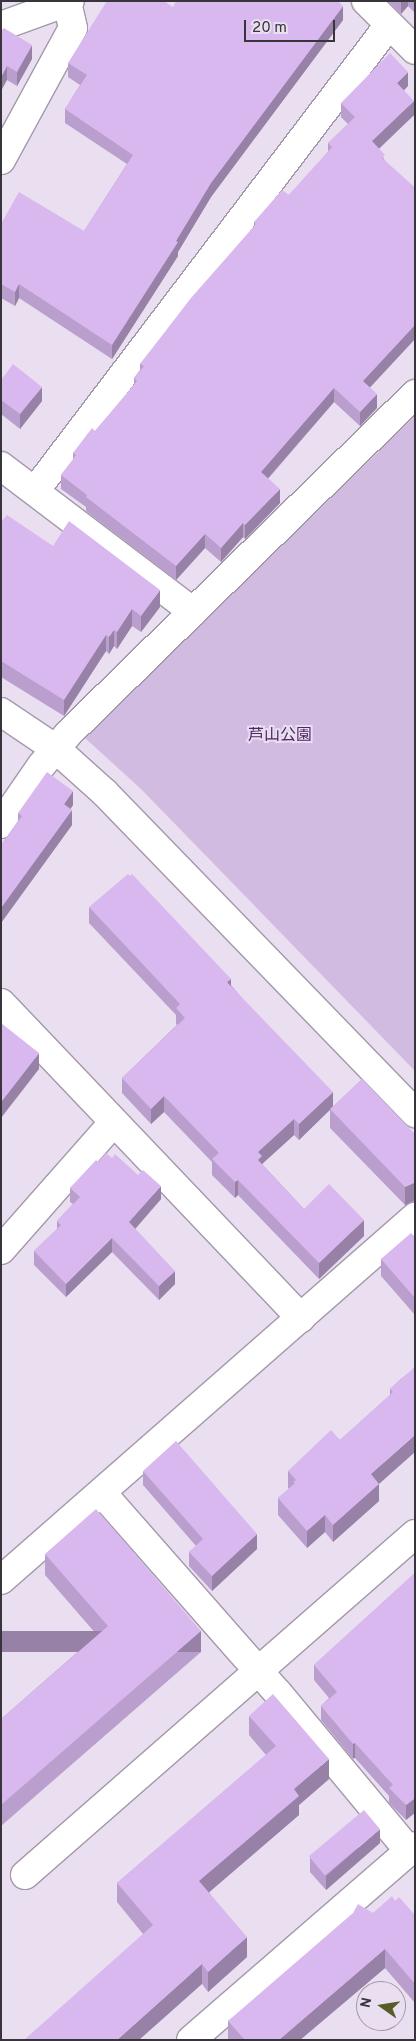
<!DOCTYPE html>
<html>
<head>
<meta charset="utf-8">
<style>
	body { margin:0 }
	#map { position:relative; width:416px; height:2041px; overflow:hidden; background:#eadff1; font-family:Overpass,"Noto Sans JP",sans-serif }
	div>[style] { position:absolute }
	.green>* { inset:0; background:#d1bbe0 }
	.roads { filter:drop-shadow(1px 0 #a399aa) drop-shadow(-1px 0 #a399aa) drop-shadow(0 1px #a399aa) drop-shadow(0 -1px #a399aa) }
	.minor>* { height:28px; margin:-14px; padding:0 14px; transform-origin:14px; border-radius:14px; background:#fff }
	.tertiary>* { height:28px; margin:-14px; padding:0 14px; transform-origin:14px; border-radius:14px; background:#fff }
	.wall>* { inset:0; background:#ba9ecd }
	.shaded-wall>* { inset:0; background:#9781a7; transform-origin:0 0 }
	.building>* { inset:0; background:#d8b8ee; transform-origin:0 0 }
	span { translate:-50% -50%; white-space:nowrap; text-align:center; line-height:1.15; -webkit-text-stroke:4px #eadff1; paint-order:stroke }
	.park-label { font-size:16px; color:#4f2767 }
	.frame { position:absolute; inset:0; border:2px solid #38343b; pointer-events:none }
	.north { position:absolute; left:356px; top:1981px; width:50px; height:50px; box-sizing:border-box; background:#eadff1; border:1px solid #a39ba8; border-radius:50%; rotate:283deg; font-size:14px; font-weight:700; line-height:20px; text-align:center; color:#38343b }
	.north::after { content:''; display:block; margin:auto; width:18px; height:22px; background:#595b29; clip-path:polygon(50% 0,100% 100%,50% 72%,0 100%) }
	.scale { position:absolute; left:244px; top:20px; width:91px; height:22px; box-sizing:border-box; border:2px solid #38343b; border-top:0; padding-left:6px; font-size:15px; line-height:18px; white-space:nowrap; color:#38343b; -webkit-text-stroke:4px #eadff1; paint-order:stroke }
</style>
</head>
<body>
<div id="map">
	<div class="green">
		<div style="clip-path:polygon(415px 416px,415px 1071px,141px 789px,85px 738px)"></div>
	</div>
	<div class="roads">
		<div class="minor">
			<div style="left:366px;top:1px;width:69px;rotate:45deg"></div>
			<div style="left:1px;top:26px;width:73px;rotate:-19.9deg"></div>
			<div style="left:1px;top:160px;width:150px;rotate:-61.4deg"></div>
			<div style="left:73px;top:28px;width:27px;rotate:-103deg"></div>
			<div style="left:1px;top:466px;width:241px;rotate:37.2deg"></div>
			<div style="left:35px;top:491px;width:585px;rotate:-52.78deg"></div>
			<div style="left:1px;top:824px;width:70px;rotate:-55.4deg"></div>
			<div style="left:41px;top:766px;width:42px;rotate:-49.8deg"></div>
			<div style="left:68px;top:734px;width:486px;rotate:-44.4deg"></div>
			<div style="left:1px;top:1003px;width:435px;rotate:46.4deg"></div>
			<div style="left:1px;top:1250px;width:169px;rotate:-48.6deg"></div>
			<div style="left:102px;top:1493px;width:266px;rotate:48.7deg"></div>
			<div style="left:278px;top:1693px;width:205px;rotate:50.3deg"></div>
			<div style="left:1px;top:1580px;width:551px;rotate:-41.24deg"></div>
			<div style="left:191px;top:2040px;width:296px;rotate:-40.9deg"></div>
		</div>
		<div class="tertiary">
			<div style="left:1px;top:712px;width:66px;rotate:33.9deg"></div>
			<div style="left:56px;top:749px;width:66px;rotate:41.9deg"></div>
			<div style="left:105px;top:793px;width:446px;rotate:45.9deg"></div>
			<div style="left:25px;top:1875px;width:518px;rotate:-41.17deg"></div>
		</div>
	</div>
	<div class="wall">
		<div style="clip-path:polygon(388px 1px,415px 1px,415px 13px,408px 6px,401px 14px)"></div>
		<div style="clip-path:polygon(173px 7px,343px 20px,211px 197px,178px 252px,178px 256px,112px 359px,19px 298px,15px 306px,1px 298px,1px 224px,84px 231px,127px 164px,65px 123px,65px 109px,80px 85px,68px 77px,68px 63px)"></div>
		<div style="clip-path:polygon(1px 31px,32px 59px,17px 86px,7px 80px)"></div>
		<div style="clip-path:polygon(408px 86px,404px 90px,414px 115px,379px 149px,385px 161px,415px 188px,415px 339px,370px 387px,377px 408px,360px 426px,334px 402px,268px 479px,280px 503px,245px 539px,243px 537px,221px 562px,205px 548px,176px 580px,86px 511px,86px 507px,61px 489px,61px 475px,73px 460px,73px 453px,95px 431px,134px 386px,134px 378px,140px 370px,140px 364px,254px 227px,254px 222px,289px 195px,328px 152px,328px 143px,348px 124px,341px 117px,341px 103px)"></div>
		<div style="clip-path:polygon(1px 380px,42px 401px,20px 429px,1px 414px)"></div>
		<div style="clip-path:polygon(1px 522px,53px 546px,160px 607px,141px 632px,132px 626px,117px 649px,114px 646px,109px 654px,106px 651px,64px 716px,1px 677px)"></div>
		<div style="clip-path:polygon(73px 805px,70px 809px,72px 825px,1px 923px,1px 845px,18px 821px,18px 813px)"></div>
		<div style="clip-path:polygon(89px 907px,231px 985px,333px 1107px,362px 1079px,414px 1202px,405px 1205px,330px 1128px,330px 1109px,299px 1140px,294px 1135px,262px 1164px,304px 1209px,364px 1236px,319px 1279px,238px 1195px,235px 1198px,212px 1175px,212px 1162px,164px 1112px,151px 1124px,122px 1093px,122px 1078px,177px 1025px,176px 1024px,176px 1015px,89px 923px)"></div>
		<div style="clip-path:polygon(98px 1162px,161px 1199px,135px 1229px,175px 1284px,159px 1300px,112px 1252px,66px 1297px,34px 1265px,34px 1251px,57px 1229px,57px 1221px,73px 1204px,70px 1202px,70px 1188px)"></div>
		<div style="clip-path:polygon(415px 1237px,415px 1315px,381px 1276px,381px 1259px)"></div>
		<div style="clip-path:polygon(403px 1377px,379px 1484px,379px 1501px,333px 1542px,325px 1532px,307px 1548px,278px 1515px,278px 1498px,289px 1489px,288px 1488px,288px 1471px,340px 1440px,390px 1395px,390px 1389px)"></div>
		<div style="clip-path:polygon(143px 1471px,257px 1549px,212px 1591px,189px 1566px,189px 1552px,196px 1546px,143px 1485px)"></div>
		<div style="clip-path:polygon(45px 1554px,201px 1652px,1px 1826px,1px 1719px,97px 1635px,45px 1575px)"></div>
		<div style="clip-path:polygon(415px 1573px,406px 1820px,389px 1803px,389px 1796px,355px 1758px,353px 1759px,321px 1720px,321px 1706px,329px 1698px,314px 1680px,314px 1665px)"></div>
		<div style="clip-path:polygon(249px 1716px,329px 1779px,299px 1805px,299px 1815px,209px 1892px,247px 1957px,208px 1992px,202px 1984px,143px 1934px,117px 1902px,117px 1883px,266px 1755px,249px 1735px)"></div>
		<div style="clip-path:polygon(380px 1843px,326px 1890px,310px 1872px,310px 1858px)"></div>
		<div style="clip-path:polygon(395px 1901px,415px 1915px,415px 2003px,385px 1968px,300px 2040px,228px 2040px,228px 2021px,373px 1913px)"></div>
	</div>
	<div class="shaded-wall">
		<div style="clip-path:polygon(401px 1px,408px 1px,408px 6px,401px 14px)"></div>
		<div style="clip-path:polygon(343px 6px,343px 20px,211px 197px,178px 252px,178px 256px,112px 359px,112px 345px,176px 241px,211px 183px)"></div>
		<div style="clip-path:polygon(32px 45px,32px 59px,17px 86px,17px 72px)"></div>
		<div style="clip-path:polygon(7px 66px,7px 80px,1px 91px,1px 77px)"></div>
		<div style="clip-path:polygon(408px 72px,408px 86px,397px 97px,397px 83px)"></div>
		<div style="clip-path:polygon(414px 101px,414px 115px,372px 155px,372px 141px)"></div>
		<div style="clip-path:polygon(19px 284px,19px 298px,15px 306px,15px 292px)"></div>
		<div style="clip-path:polygon(415px 325px,415px 339px,363px 395px,363px 381px)"></div>
		<div style="clip-path:polygon(42px 387px,42px 401px,20px 429px,20px 414px)"></div>
		<div style="clip-path:polygon(334px 388px,334px 402px,261px 486px,261px 472px)"></div>
		<div style="clip-path:polygon(377px 394px,377px 408px,360px 426px,360px 412px)"></div>
		<div style="clip-path:polygon(280px 489px,280px 503px,245px 539px,245px 525px)"></div>
		<div style="clip-path:polygon(243px 523px,243px 537px,221px 562px,221px 548px)"></div>
		<div style="clip-path:polygon(205px 534px,205px 548px,176px 580px,176px 566px)"></div>
		<div style="clip-path:polygon(160px 590px,160px 607px,141px 632px,141px 616px)"></div>
		<div style="clip-path:polygon(132px 609px,132px 626px,117px 649px,117px 632px)"></div>
		<div style="clip-path:polygon(114px 630px,114px 646px,109px 654px,109px 637px)"></div>
		<div style="clip-path:polygon(106px 635px,106px 651px,64px 716px,64px 700px)"></div>
		<div style="clip-path:polygon(73px 791px,73px 805px,64px 819px,64px 804px)"></div>
		<div style="clip-path:polygon(72px 810px,72px 825px,1px 923px,1px 908px)"></div>
		<div style="clip-path:polygon(231px 979px,231px 994px,227px 982px)"></div>
		<div style="clip-path:polygon(39px 1053px,39px 1069px,1px 1118px,1px 1102px)"></div>
		<div style="clip-path:polygon(333px 1092px,333px 1107px,299px 1140px,299px 1124px)"></div>
		<div style="clip-path:polygon(164px 1096px,164px 1112px,151px 1124px,151px 1109px)"></div>
		<div style="clip-path:polygon(294px 1119px,294px 1135px,262px 1164px,258px 1175px,258px 1152px)"></div>
		<div style="clip-path:polygon(238px 1180px,238px 1195px,235px 1198px,235px 1182px)"></div>
		<div style="clip-path:polygon(415px 1182px,415px 1200px,405px 1205px,405px 1187px)"></div>
		<div style="clip-path:polygon(161px 1186px,161px 1199px,129px 1236px,129px 1222px)"></div>
		<div style="clip-path:polygon(364px 1220px,364px 1236px,319px 1279px,319px 1263px)"></div>
		<div style="clip-path:polygon(112px 1238px,112px 1252px,66px 1297px,66px 1284px)"></div>
		<div style="clip-path:polygon(175px 1271px,175px 1284px,159px 1300px,159px 1286px)"></div>
		<div style="clip-path:polygon(415px 1435px,415px 1452px,379px 1484px,379px 1501px,333px 1542px,333px 1525px,371px 1474px)"></div>
		<div style="clip-path:polygon(325px 1515px,325px 1532px,307px 1548px,307px 1531px)"></div>
		<div style="clip-path:polygon(257px 1534px,257px 1549px,212px 1591px,212px 1576px)"></div>
		<div style="left:201px;top:1631px;width:21px;height:265px;rotate:90deg"></div>
		<div style="left:355px;top:1743px;width:15px;height:2px;rotate:90deg"></div>
		<div style="clip-path:polygon(329px 1759px,329px 1779px,299px 1805px,299px 1815px,199px 1901px,199px 1881px,294px 1789px)"></div>
		<div style="clip-path:polygon(415px 1798px,415px 1813px,406px 1820px,406px 1805px)"></div>
		<div style="clip-path:polygon(380px 1829px,380px 1843px,326px 1890px,326px 1876px)"></div>
		<div style="clip-path:polygon(247px 1937px,247px 1957px,208px 1992px,208px 1972px)"></div>
		<div style="clip-path:polygon(385px 1949px,385px 1968px,300px 2040px,279px 2040px)"></div>
		<div style="clip-path:polygon(202px 1964px,202px 1984px,139px 2040px,117px 2040px)"></div>
	</div>
	<div class="building">
		<div style="clip-path:polygon(107px 1px,164px 1px,173px 7px,176px 1px,338px 1px,343px 6px,211px 183px,176px 241px,178px 242px,112px 345px,19px 284px,15px 292px,1px 284px,1px 224px,19px 192px,84px 231px,133px 155px,65px 109px,87px 75px,68px 63px)"></div>
		<div style="clip-path:polygon(4px 28px,32px 45px,17px 72px,7px 66px,1px 77px,1px 31px)"></div>
		<div style="clip-path:polygon(390px 53px,408px 72px,397px 83px,414px 101px,372px 141px,385px 155px,382px 158px,415px 188px,415px 325px,363px 381px,377px 394px,362px 410px,360px 412px,334px 388px,261px 472px,280px 489px,245px 525px,243px 523px,221px 548px,205px 534px,176px 566px,86px 497px,87px 495px,61px 475px,76px 455px,73px 453px,92px 428px,95px 431px,137px 381px,134px 378px,144px 366px,140px 364px,191px 298px,256px 224px,254px 222px,282px 190px,289px 195px,332px 147px,328px 143px,355px 117px,341px 103px)"></div>
		<div style="clip-path:polygon(13px 364px,42px 387px,20px 414px,1px 400px,1px 380px)"></div>
		<div style="clip-path:polygon(7px 515px,53px 546px,69px 521px,160px 590px,141px 616px,132px 609px,117px 632px,114px 630px,109px 637px,106px 635px,64px 700px,1px 661px,1px 522px)"></div>
		<div style="clip-path:polygon(47px 772px,73px 791px,64px 804px,72px 810px,1px 908px,1px 845px,22px 816px,18px 813px)"></div>
		<div style="clip-path:polygon(128px 874px,130px 876px,132px 874px,231px 979px,227px 982px,333px 1092px,299px 1124px,294px 1119px,258px 1152px,262px 1156px,258px 1160px,304px 1209px,329px 1184px,364px 1220px,319px 1263px,238px 1180px,235px 1182px,212px 1159px,219px 1153px,164px 1096px,151px 1109px,122px 1078px,185px 1018px,176px 1008px,180px 1004px,89px 907px)"></div>
		<div style="clip-path:polygon(1px 1023px,39px 1053px,1px 1102px)"></div>
		<div style="clip-path:polygon(362px 1079px,415px 1134px,415px 1182px,414px 1183px,405px 1187px,330px 1109px)"></div>
		<div style="clip-path:polygon(106px 1153px,112px 1158px,115px 1154px,138px 1175px,143px 1170px,161px 1186px,129px 1222px,175px 1271px,159px 1286px,112px 1238px,66px 1284px,34px 1251px,61px 1225px,57px 1221px,80px 1197px,70px 1188px,96px 1160px,98px 1162px)"></div>
		<div style="clip-path:polygon(411px 1233px,415px 1237px,415px 1298px,381px 1259px)"></div>
		<div style="clip-path:polygon(415px 1367px,415px 1435px,371px 1474px,379px 1484px,333px 1525px,325px 1515px,307px 1531px,278px 1498px,295px 1483px,293px 1482px,296px 1480px,288px 1471px,331px 1430px,340px 1440px,393px 1392px,390px 1389px,403px 1377px)"></div>
		<div style="clip-path:polygon(176px 1441px,257px 1534px,212px 1576px,189px 1552px,203px 1539px,143px 1471px)"></div>
		<div style="clip-path:polygon(96px 1509px,201px 1631px,1px 1805px,1px 1719px,108px 1626px,45px 1554px)"></div>
		<div style="clip-path:polygon(415px 1573px,415px 1798px,406px 1805px,389px 1788px,393px 1785px,355px 1743px,353px 1744px,321px 1706px,337px 1692px,314px 1665px)"></div>
		<div style="clip-path:polygon(273px 1694px,329px 1759px,294px 1789px,299px 1796px,199px 1881px,247px 1937px,208px 1972px,202px 1964px,117px 2040px,24px 2040px,153px 1925px,117px 1883px,276px 1746px,249px 1716px)"></div>
		<div style="left:364px;top:1810px;width:25px;height:72px;rotate:50deg"></div>
		<div style="clip-path:polygon(392px 1896px,395px 1901px,399px 1897px,415px 1915px,415px 1984px,385px 1949px,279px 2040px,245px 2040px,228px 2021px,353px 1913px,358px 1904px,373px 1913px)"></div>
	</div>
	<div class="park-label">
		<span style="left:280px;top:736px">芦山公園</span>
	</div>
	<div class="frame"></div>
	<div class="north">N</div>
	<div class="scale">20 m</div>
</div>
</body>
</html>
